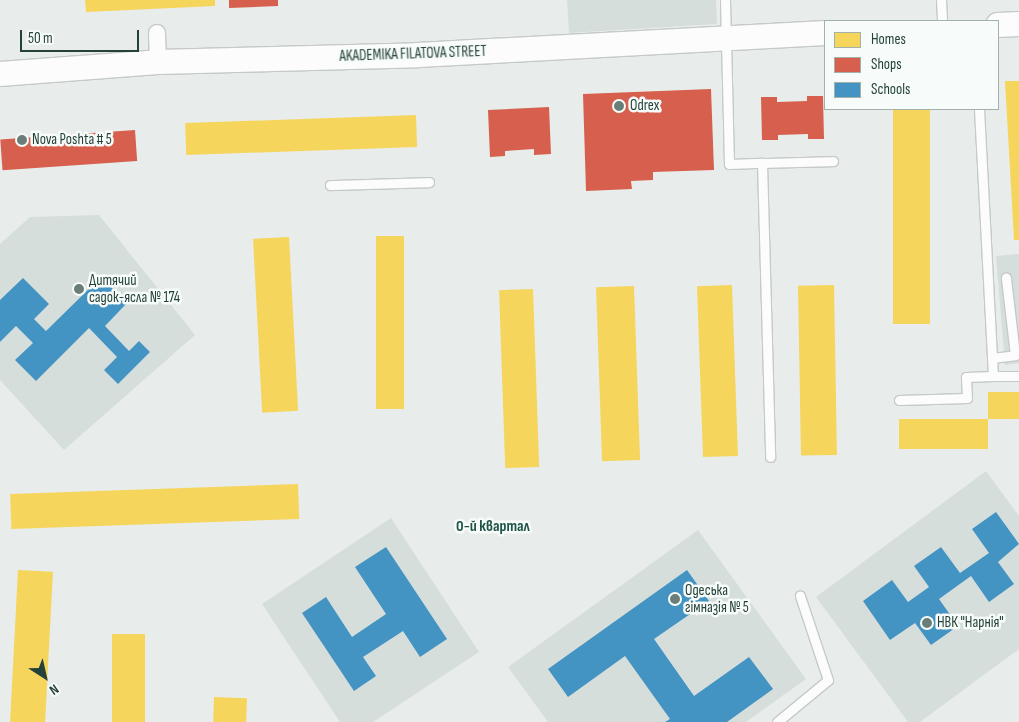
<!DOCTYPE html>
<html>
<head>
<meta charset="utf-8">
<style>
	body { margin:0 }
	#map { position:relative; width:1019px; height:722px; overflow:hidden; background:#e8edeb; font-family:"Sofia Sans Condensed",sans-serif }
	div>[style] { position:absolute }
	.built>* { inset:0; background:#d6dedb }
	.homes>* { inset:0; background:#f6d55c; transform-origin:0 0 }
	.shops>* { inset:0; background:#d6604d; transform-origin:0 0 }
	.schools>* { inset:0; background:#4393c3 }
	.roads { filter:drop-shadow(1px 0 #c5cac8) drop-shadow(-1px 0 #c5cac8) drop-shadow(0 1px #c5cac8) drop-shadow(0 -1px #c5cac8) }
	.service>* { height:9px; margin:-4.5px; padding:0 4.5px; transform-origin:4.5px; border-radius:4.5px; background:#fcfcfc }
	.minor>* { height:16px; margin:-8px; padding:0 8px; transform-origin:8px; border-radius:8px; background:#fcfcfc }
	.secondary>* { height:24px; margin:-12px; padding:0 12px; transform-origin:12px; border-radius:12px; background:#fcfcfc }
	.dots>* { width:14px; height:14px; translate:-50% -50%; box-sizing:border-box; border:2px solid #f7fbf9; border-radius:50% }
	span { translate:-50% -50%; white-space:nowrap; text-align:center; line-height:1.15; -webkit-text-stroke:5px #f7fbf9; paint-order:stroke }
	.street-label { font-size:15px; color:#24423a }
	.poi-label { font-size:15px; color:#24423a }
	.left { translate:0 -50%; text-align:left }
	.neighbourhood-label { font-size:16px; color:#1f5548; font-weight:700 }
	.legend { position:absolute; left:824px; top:20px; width:175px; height:90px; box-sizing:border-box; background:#f7fbf9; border:1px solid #a3b1ad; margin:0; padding:6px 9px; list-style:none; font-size:15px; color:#24423a }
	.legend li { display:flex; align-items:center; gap:10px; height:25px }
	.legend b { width:25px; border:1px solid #a3b1ad }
	.north { position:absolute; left:20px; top:652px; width:50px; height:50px; -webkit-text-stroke:4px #f7fbf9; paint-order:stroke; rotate:145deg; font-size:14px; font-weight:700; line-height:20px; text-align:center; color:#24423a }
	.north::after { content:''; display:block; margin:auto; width:18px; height:22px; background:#24423a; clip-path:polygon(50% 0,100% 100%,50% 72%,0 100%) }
	.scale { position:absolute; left:20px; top:30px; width:119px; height:22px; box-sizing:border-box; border:2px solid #24423a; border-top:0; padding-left:6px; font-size:15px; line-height:18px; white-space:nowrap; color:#24423a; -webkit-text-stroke:4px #f7fbf9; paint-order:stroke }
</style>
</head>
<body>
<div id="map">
	<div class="built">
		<div style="clip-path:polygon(567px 0,716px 0,717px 24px,569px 33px)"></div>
		<div style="clip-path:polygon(99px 215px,195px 335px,64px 450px,0 380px,0 244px,30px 217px)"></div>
		<div style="clip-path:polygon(1019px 254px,1019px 363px,1005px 365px,996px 256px)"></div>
		<div style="clip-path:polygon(986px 471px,1019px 516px,1019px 649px,920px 722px,908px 722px,816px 597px)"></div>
		<div style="clip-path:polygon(391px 518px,479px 652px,373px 722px,340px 722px,262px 604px)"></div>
		<div style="clip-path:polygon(698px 530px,806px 679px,746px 722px,548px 722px,508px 667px)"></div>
	</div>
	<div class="homes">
		<div style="clip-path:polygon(85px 0,215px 0,215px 6px,86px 12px)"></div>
		<div style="clip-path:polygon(1005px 81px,1019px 81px,1019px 240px,1014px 240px)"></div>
		<div style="left:893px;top:109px;width:37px;height:215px"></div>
		<div style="left:416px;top:115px;width:32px;height:231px;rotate:88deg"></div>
		<div style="left:376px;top:236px;width:28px;height:173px"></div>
		<div style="left:289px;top:237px;width:174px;height:36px;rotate:87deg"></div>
		<div style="left:732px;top:285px;width:171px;height:35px;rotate:88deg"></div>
		<div style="left:834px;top:285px;width:170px;height:36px;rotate:89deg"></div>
		<div style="left:634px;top:286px;width:174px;height:38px;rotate:88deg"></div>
		<div style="left:533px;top:289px;width:178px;height:34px;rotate:88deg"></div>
		<div style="left:988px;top:392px;width:31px;height:27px"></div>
		<div style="left:899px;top:419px;width:89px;height:30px"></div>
		<div style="left:298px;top:484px;width:35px;height:288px;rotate:88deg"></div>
		<div style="left:18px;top:570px;width:35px;height:152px;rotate:3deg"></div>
		<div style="left:112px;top:634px;width:33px;height:88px"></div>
		<div style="left:214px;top:697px;width:33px;height:25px;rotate:2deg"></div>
	</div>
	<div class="shops">
		<div style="clip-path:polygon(229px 0,278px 0,278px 6px,229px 8px)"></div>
		<div style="clip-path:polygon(711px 89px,714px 170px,653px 172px,653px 180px,631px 181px,632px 189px,586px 191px,583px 94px)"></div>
		<div style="clip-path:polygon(807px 96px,823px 96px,824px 139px,808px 139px,808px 134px,778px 135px,778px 140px,762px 140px,761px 97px,777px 97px,777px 102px,807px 101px)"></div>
		<div style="clip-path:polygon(549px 107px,551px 154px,534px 155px,534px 149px,505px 151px,505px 156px,490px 157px,488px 110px)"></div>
		<div style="left:135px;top:130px;width:31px;height:135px;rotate:86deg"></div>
	</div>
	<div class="schools">
		<div style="clip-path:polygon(101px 277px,127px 303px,105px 326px,129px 351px,139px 341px,150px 352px,118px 384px,104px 370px,117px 357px,89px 328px,36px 381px,15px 360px,33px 343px,16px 326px,0 342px,0 300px,23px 278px,49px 304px,34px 319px,46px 331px)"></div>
		<div style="clip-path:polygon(996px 512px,1019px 544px,998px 562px,1014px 584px,989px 602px,971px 576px,939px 599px,958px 626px,931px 645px,915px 623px,890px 640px,863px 601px,892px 580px,908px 602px,929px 587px,914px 566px,941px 547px,960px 573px,989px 553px,972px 529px)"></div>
		<div style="clip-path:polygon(386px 547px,447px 639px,420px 657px,403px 631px,363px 657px,376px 676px,354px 691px,302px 613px,326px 597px,352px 637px,386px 614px,355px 567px)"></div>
		<div style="clip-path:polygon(687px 570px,709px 601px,654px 639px,694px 696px,749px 657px,773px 689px,727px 722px,665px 722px,670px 719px,625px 656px,568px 697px,548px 669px)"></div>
	</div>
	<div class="roads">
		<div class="service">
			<div style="left:725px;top:0;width:164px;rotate:88.6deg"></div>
			<div style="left:729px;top:164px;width:33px;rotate:-2deg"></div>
			<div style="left:762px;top:163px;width:294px;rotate:88.4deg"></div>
			<div style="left:941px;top:0;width:21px;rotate:87deg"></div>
			<div style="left:979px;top:109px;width:267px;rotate:87deg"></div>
			<div style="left:993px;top:376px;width:26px"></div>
			<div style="left:762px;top:163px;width:71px;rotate:-1.6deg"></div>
			<div style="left:330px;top:185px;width:99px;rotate:-1.7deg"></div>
			<div style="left:992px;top:358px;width:23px;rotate:-7deg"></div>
			<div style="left:1015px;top:355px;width:78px;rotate:-96.7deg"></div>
			<div style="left:899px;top:400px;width:68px;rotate:-1.7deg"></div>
			<div style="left:967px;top:398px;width:21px;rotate:-93deg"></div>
			<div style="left:966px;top:377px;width:27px;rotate:-2deg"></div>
			<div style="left:777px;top:722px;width:66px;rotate:-39.5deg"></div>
			<div style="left:828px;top:680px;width:89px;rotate:-108.4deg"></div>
		</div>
		<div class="minor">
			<div style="left:157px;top:33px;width:29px;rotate:88deg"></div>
		</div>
		<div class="secondary">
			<div style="left:998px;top:25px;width:21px;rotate:-3deg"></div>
			<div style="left:0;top:74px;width:158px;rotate:-4.3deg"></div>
			<div style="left:158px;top:62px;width:260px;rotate:-1.5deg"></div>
			<div style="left:418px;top:55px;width:408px;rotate:-3.1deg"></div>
		</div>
	</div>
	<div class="dots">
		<div style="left:619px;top:106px;background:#697e78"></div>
		<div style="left:22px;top:140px;background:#697e78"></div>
		<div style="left:79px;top:289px;background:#697e78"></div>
		<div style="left:675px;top:599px;background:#697e78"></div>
		<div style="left:927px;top:623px;background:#697e78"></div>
	</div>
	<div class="street-label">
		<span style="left:413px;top:54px;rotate:-2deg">AKADEMIKA FILATOVA STREET</span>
	</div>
	<div class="poi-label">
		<span class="left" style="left:630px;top:106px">Odrex</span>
		<span class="left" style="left:32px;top:140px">Nova Poshta # 5</span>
		<span class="left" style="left:89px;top:289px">Дитячий<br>садок-ясла № 174</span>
		<span class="left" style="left:685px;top:599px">Одеська<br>гімназія № 5</span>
		<span class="left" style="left:937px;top:623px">НВК "Нарнія"</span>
	</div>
	<div class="neighbourhood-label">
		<span style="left:493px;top:527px">0-й квартал</span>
	</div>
	<ul class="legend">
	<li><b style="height:14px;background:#f6d55c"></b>Homes</li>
	<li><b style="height:14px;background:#d6604d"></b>Shops</li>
	<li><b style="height:14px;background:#4393c3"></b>Schools</li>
	</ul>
	<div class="north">N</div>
	<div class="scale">50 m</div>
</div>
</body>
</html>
